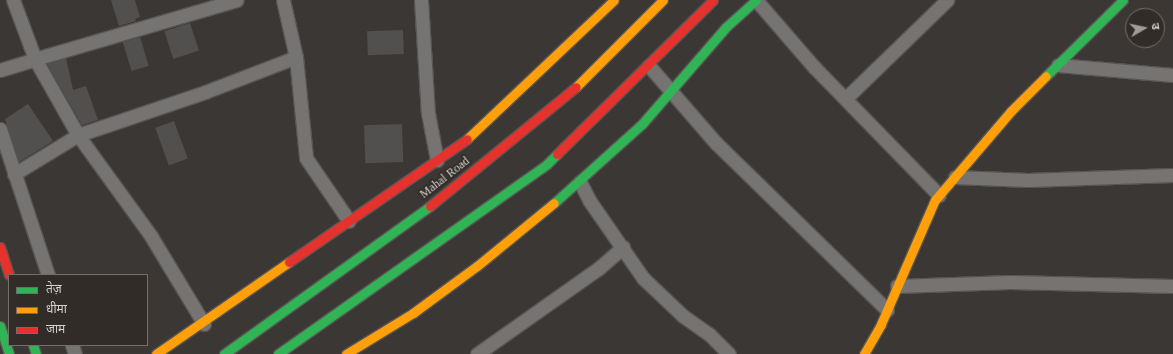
<!DOCTYPE html>
<html>
<head>
<meta charset="utf-8">
<style>
	body { margin:0 }
	#map { position:relative; width:1173px; height:354px; overflow:hidden; background:#3a3734; font-family:"Times New Roman","Noto Sans Devanagari",serif }
	div>[style] { position:absolute }
	.building>* { inset:0; background:#52504e; transform-origin:0 0 }
	.roads { filter:drop-shadow(1px 0 #585553) drop-shadow(-1px 0 #585553) drop-shadow(0 1px #585553) drop-shadow(0 -1px #585553) }
	.street>* { height:13px; margin:-6.5px; padding:0 6.5px; transform-origin:6.5px; border-radius:6.5px; background:#767473 }
	.fast>* { height:9px; margin:-4.5px; padding:0 4.5px; transform-origin:4.5px; border-radius:4.5px; background:#30b455 }
	.slow>* { height:9px; margin:-4.5px; padding:0 4.5px; transform-origin:4.5px; border-radius:4.5px; background:#ff9f0a }
	.jam>* { height:9px; margin:-4.5px; padding:0 4.5px; transform-origin:4.5px; border-radius:4.5px; background:#e5322d }
	span { translate:-50% -50%; white-space:nowrap; text-align:center; line-height:1.15; -webkit-text-stroke:3.5px #322c28; paint-order:stroke }
	.street-label { font-size:12px; color:#d5d2cf }
	.legend { position:absolute; left:8px; top:274px; width:140px; height:72px; box-sizing:border-box; background:#322c28; border:1px solid #736e6b; margin:0; padding:5px 7px; list-style:none; font-size:12px; color:#d5d2cf }
	.legend li { display:flex; align-items:center; gap:8px; height:20px }
	.legend b { width:20px; border:1px solid #736e6b }
	.north { position:absolute; left:1125px; top:8px; width:40px; height:40px; box-sizing:border-box; background:#322c28; border:1px solid #736e6b; border-radius:50%; rotate:81deg; font-size:11px; font-weight:700; line-height:16px; text-align:center; color:#d5d2cf }
	.north::after { content:''; display:block; margin:auto; width:14px; height:18px; background:#9f9c99; clip-path:polygon(50% 0,100% 100%,50% 72%,0 100%) }
</style>
</head>
<body>
<div id="map">
	<div class="building">
		<div style="clip-path:polygon(111px 0,135px 0,140px 17px,135px 19px,136px 21px,119px 26px)"></div>
		<div style="left:190px;top:23px;width:29px;height:27px;rotate:72deg"></div>
		<div style="left:403px;top:30px;width:24px;height:36px;rotate:88deg"></div>
		<div style="left:140px;top:37px;width:30px;height:18px;rotate:73deg"></div>
		<div style="clip-path:polygon(66px 58px,73px 90px,86px 86px,98px 120px,82px 125px,47px 64px)"></div>
		<div style="clip-path:polygon(28px 104px,53px 141px,19px 162px,5px 119px)"></div>
		<div style="left:174px;top:121px;width:40px;height:20px;rotate:70deg"></div>
		<div style="left:402px;top:124px;width:38px;height:38px;rotate:88deg"></div>
	</div>
	<div class="roads">
		<div class="street">
			<div style="left:283px;top:0;width:58px;rotate:77.2deg"></div>
			<div style="left:296px;top:57px;width:101px;rotate:84.3deg"></div>
			<div style="left:306px;top:158px;width:76px;rotate:55.7deg"></div>
			<div style="left:421px;top:0;width:113px;rotate:86.5deg"></div>
			<div style="left:428px;top:113px;width:48px;rotate:79.2deg"></div>
			<div style="left:756px;top:0;width:89px;rotate:49.1deg"></div>
			<div style="left:814px;top:67px;width:179px;rotate:45.7deg"></div>
			<div style="left:1058px;top:65px;width:115px;rotate:5deg"></div>
			<div style="left:649px;top:66px;width:102px;rotate:49deg"></div>
			<div style="left:716px;top:143px;width:239px;rotate:44.3deg"></div>
			<div style="left:0;top:70px;width:37px;rotate:-17deg"></div>
			<div style="left:35px;top:59px;width:63px;rotate:-110.4deg"></div>
			<div style="left:846px;top:98px;width:141px;rotate:-44.1deg"></div>
			<div style="left:0;top:129px;width:154px;rotate:71.8deg"></div>
			<div style="left:14px;top:174px;width:75px;rotate:-31.4deg"></div>
			<div style="left:78px;top:135px;width:134px;rotate:-18.7deg"></div>
			<div style="left:205px;top:92px;width:97px;rotate:-21deg"></div>
			<div style="left:955px;top:177px;width:73px;rotate:2.4deg"></div>
			<div style="left:1028px;top:180px;width:145px;rotate:-2deg"></div>
			<div style="left:580px;top:182px;width:20px;rotate:63deg"></div>
			<div style="left:589px;top:200px;width:95px;rotate:55.3deg"></div>
			<div style="left:643px;top:278px;width:55px;rotate:43.5deg"></div>
			<div style="left:683px;top:316px;width:32px;rotate:35deg"></div>
			<div style="left:709px;top:334px;width:28px;rotate:45deg"></div>
			<div style="left:897px;top:286px;width:113px;rotate:-2deg"></div>
			<div style="left:1010px;top:282px;width:163px;rotate:1.4deg"></div>
			<div style="left:204px;top:324px;width:103px;rotate:-121.1deg"></div>
			<div style="left:151px;top:236px;width:125px;rotate:-125.9deg"></div>
			<div style="left:78px;top:135px;width:87px;rotate:-119.5deg"></div>
			<div style="left:35px;top:59px;width:210px;rotate:-16.3deg"></div>
			<div style="left:72px;top:345px;width:9px;rotate:72deg"></div>
			<div style="left:477px;top:354px;width:149px;rotate:-35.2deg"></div>
			<div style="left:599px;top:268px;width:32px;rotate:-41deg"></div>
		</div>
		<div class="fast">
			<div style="left:1046px;top:76px;width:108px;rotate:-44.6deg"></div>
			<div style="left:554px;top:203px;width:118px;rotate:-41.9deg"></div>
			<div style="left:642px;top:124px;width:128px;rotate:-49.1deg"></div>
			<div style="left:726px;top:27px;width:40px;rotate:-42deg"></div>
			<div style="left:0;top:326px;width:29px;rotate:72deg"></div>
			<div style="left:33px;top:345px;width:9px;rotate:72deg"></div>
			<div style="left:224px;top:354px;width:254px;rotate:-35.7deg"></div>
			<div style="left:278px;top:354px;width:329px;rotate:-35.2deg"></div>
			<div style="left:547px;top:164px;width:14px;rotate:-45deg"></div>
		</div>
		<div class="slow">
			<div style="left:576px;top:87px;width:123px;rotate:-45deg"></div>
			<div style="left:467px;top:139px;width:202px;rotate:-43.4deg"></div>
			<div style="left:156px;top:354px;width:162px;rotate:-34.7deg"></div>
			<div style="left:346px;top:354px;width:79px;rotate:-31.5deg"></div>
			<div style="left:413px;top:313px;width:79px;rotate:-36.3deg"></div>
			<div style="left:477px;top:266px;width:99px;rotate:-39.3deg"></div>
			<div style="left:864px;top:354px;width:34px;rotate:-60deg"></div>
			<div style="left:881px;top:324px;width:135px;rotate:-66.5deg"></div>
			<div style="left:935px;top:200px;width:117px;rotate:-49.5deg"></div>
			<div style="left:1011px;top:111px;width:49px;rotate:-45deg"></div>
		</div>
		<div class="jam">
			<div style="left:557px;top:154px;width:219px;rotate:-44.6deg"></div>
			<div style="left:430px;top:206px;width:188px;rotate:-39.2deg"></div>
			<div style="left:0;top:247px;width:29px;rotate:72deg"></div>
			<div style="left:289px;top:262px;width:216px;rotate:-34.6deg"></div>
		</div>
	</div>
	<div class="street-label">
		<span style="left:445px;top:178px;rotate:-38deg">Mahal Road</span>
	</div>
	<ul class="legend">
	<li><b style="height:5px;background:#30b455"></b>तेज़</li>
	<li><b style="height:5px;background:#ff9f0a"></b>धीमा</li>
	<li><b style="height:5px;background:#e5322d"></b>जाम</li>
	</ul>
	<div class="north">उ</div>
</div>
</body>
</html>
